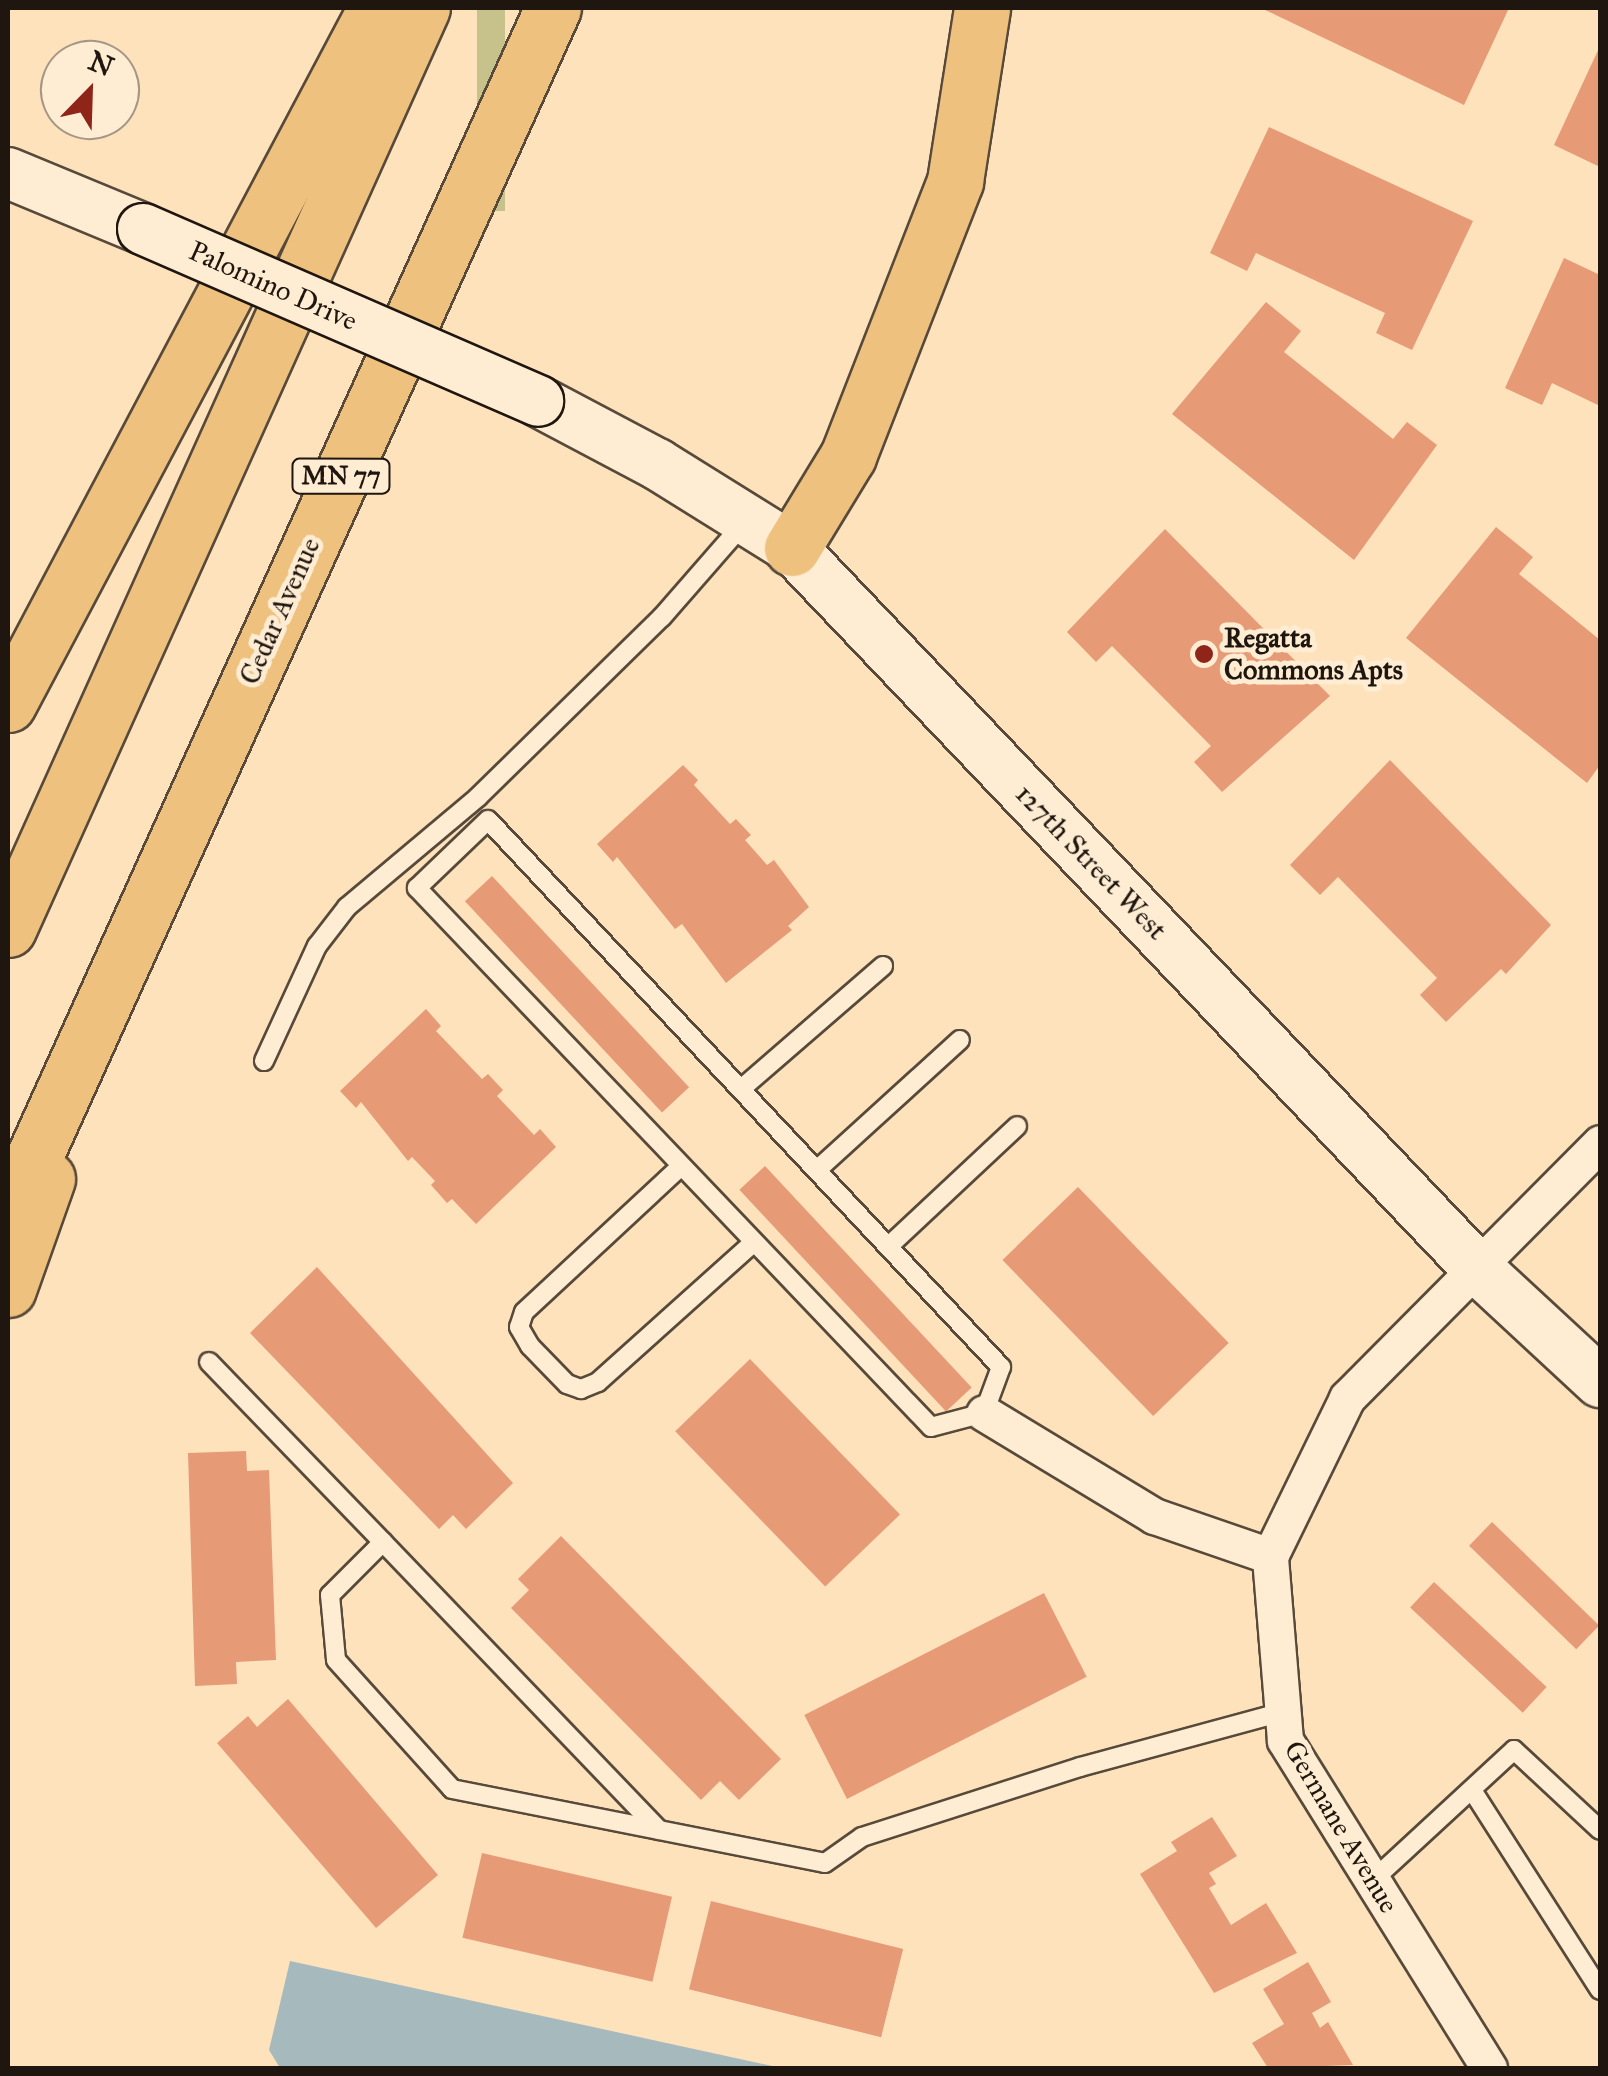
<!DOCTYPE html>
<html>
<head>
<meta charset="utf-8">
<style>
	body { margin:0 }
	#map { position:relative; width:1608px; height:2076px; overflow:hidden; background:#fee2bc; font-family:"IM FELL Great Primer",serif }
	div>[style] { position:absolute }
	.green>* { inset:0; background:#c7c18c; transform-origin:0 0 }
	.water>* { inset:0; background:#a6babd }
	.building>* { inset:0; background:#e79a76; transform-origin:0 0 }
	.roads { filter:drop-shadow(2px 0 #574a3a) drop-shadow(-2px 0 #574a3a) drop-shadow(0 2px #574a3a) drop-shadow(0 -2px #574a3a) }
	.lane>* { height:18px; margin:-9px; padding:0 9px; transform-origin:9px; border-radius:9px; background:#feecd3 }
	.street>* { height:35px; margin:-17.5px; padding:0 17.5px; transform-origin:17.5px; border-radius:17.5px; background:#feecd3 }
	.secondary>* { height:50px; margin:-25px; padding:0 25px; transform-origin:25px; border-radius:25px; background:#feecd3 }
	.highway>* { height:55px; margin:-27.5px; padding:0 27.5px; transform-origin:27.5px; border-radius:27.5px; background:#efc17e }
	.bridges { filter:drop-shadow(2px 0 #1f170f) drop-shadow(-2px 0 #1f170f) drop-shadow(0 2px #1f170f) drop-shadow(0 -2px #1f170f) }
	.secondary-bridge>* { height:50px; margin:-25px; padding:0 25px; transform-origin:25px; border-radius:25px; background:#feecd3 }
	.dots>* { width:28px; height:28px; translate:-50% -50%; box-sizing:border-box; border:5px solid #feecd3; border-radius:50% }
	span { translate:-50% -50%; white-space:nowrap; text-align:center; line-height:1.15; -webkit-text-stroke:10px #feecd3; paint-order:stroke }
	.shield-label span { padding:2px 8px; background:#feecd3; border:2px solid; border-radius:8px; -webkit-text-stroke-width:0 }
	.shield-label { font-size:25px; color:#1f170f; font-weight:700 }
	.street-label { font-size:28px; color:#1f170f }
	.poi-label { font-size:28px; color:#1f170f; font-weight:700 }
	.left { translate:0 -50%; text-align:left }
	.frame { position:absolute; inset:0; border:10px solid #1f170f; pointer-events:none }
	.north { position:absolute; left:40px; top:40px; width:100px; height:100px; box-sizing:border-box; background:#feecd3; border:2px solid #a59785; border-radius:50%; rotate:23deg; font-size:28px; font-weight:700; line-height:40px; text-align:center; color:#1f170f }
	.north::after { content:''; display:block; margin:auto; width:35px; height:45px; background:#8f2418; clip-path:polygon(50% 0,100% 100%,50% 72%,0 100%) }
</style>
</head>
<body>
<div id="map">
	<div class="green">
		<div style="left:477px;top:8px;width:28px;height:203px"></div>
	</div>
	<div class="water">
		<div style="clip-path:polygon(290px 1961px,777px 2067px,778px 2068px,280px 2068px,269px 2050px)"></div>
	</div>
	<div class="building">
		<div style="clip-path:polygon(1261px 8px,1509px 8px,1464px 105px)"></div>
		<div style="clip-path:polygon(1600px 46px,1600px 167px,1554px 145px)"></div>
		<div style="clip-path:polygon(1269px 127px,1473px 221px,1412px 350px,1376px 333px,1385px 313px,1256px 253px,1247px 271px,1210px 253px)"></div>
		<div style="clip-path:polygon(1564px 258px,1600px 275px,1600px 406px,1552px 383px,1542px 405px,1505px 388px)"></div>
		<div style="clip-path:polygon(1266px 302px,1301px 331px,1284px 352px,1393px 439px,1407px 422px,1437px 445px,1354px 560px,1172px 414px)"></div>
		<div style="clip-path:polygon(1496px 527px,1533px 557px,1519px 574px,1600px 640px,1600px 765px,1587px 783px,1406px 638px)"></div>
		<div style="clip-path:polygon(1165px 529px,1330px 696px,1222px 792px,1194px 762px,1211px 746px,1112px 646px,1096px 662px,1067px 632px)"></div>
		<div style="clip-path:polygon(1390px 760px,1551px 925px,1506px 974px,1501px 969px,1446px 1022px,1420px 995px,1437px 978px,1338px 877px,1320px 895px,1290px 865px)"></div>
		<div style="clip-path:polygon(683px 765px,698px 780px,694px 785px,730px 824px,736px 819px,751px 835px,745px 840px,767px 865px,774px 860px,809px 907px,788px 926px,792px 930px,726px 983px,682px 924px,675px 929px,617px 857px,613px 862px,597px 844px)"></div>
		<div style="left:492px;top:876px;width:289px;height:37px;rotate:47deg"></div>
		<div style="clip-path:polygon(426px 1009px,441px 1026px,436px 1031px,482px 1079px,488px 1074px,503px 1090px,497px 1096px,534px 1135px,540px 1129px,556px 1147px,476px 1224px,452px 1199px,447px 1203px,431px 1185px,435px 1181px,412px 1157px,408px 1161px,361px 1102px,356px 1108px,340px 1091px)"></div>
		<div style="left:765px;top:1166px;width:303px;height:35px;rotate:47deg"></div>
		<div style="left:1078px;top:1187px;width:217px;height:105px;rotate:46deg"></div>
		<div style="clip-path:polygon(317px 1267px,513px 1483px,466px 1529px,453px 1515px,439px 1529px,250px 1333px)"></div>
		<div style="left:750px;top:1359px;width:216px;height:104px;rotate:46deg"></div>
		<div style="clip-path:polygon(246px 1451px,247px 1471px,269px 1470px,276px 1660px,236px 1662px,237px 1684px,195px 1686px,188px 1453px)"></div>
		<div style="left:1492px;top:1522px;width:149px;height:33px;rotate:44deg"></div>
		<div style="clip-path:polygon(561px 1536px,781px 1759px,739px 1800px,720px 1781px,701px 1800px,511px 1608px,529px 1590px,518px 1579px)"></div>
		<div style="left:1434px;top:1582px;width:154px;height:35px;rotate:43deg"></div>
		<div style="left:1044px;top:1593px;width:94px;height:269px;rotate:63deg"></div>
		<div style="clip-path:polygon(288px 1699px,438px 1875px,376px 1928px,217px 1743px,248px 1716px,257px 1727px)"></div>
		<div style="clip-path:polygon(1212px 1817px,1237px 1856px,1209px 1873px,1216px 1884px,1209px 1888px,1231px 1925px,1266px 1903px,1297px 1953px,1214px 1993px,1140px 1874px,1177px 1851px,1171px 1842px)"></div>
		<div style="left:482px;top:1853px;width:195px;height:87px;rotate:13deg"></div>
		<div style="left:711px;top:1901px;width:198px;height:91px;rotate:14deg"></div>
		<div style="clip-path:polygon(1308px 1962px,1331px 2002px,1312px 2013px,1320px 2028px,1328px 2022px,1353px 2065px,1268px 2068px,1252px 2043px,1284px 2024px,1263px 1989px)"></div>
	</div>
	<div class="roads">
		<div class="lane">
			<div style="left:488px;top:820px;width:750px;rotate:46.84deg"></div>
			<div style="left:1001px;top:1367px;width:49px;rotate:110.3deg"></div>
			<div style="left:984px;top:1413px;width:55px;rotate:165.2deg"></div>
			<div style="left:931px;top:1427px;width:745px;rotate:-133.64deg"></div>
			<div style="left:417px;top:888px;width:98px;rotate:-43.8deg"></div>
			<div style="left:264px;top:1061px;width:127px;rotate:-65.3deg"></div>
			<div style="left:317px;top:946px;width:49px;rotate:-52.4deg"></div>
			<div style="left:347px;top:907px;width:171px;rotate:-40deg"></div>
			<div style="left:478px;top:797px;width:257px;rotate:-44.4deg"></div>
			<div style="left:662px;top:617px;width:123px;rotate:-48.9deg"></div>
			<div style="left:741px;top:1089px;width:188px;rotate:-40.9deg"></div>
			<div style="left:678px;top:1169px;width:210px;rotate:137.1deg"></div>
			<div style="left:524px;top:1312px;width:16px;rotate:108deg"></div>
			<div style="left:519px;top:1327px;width:22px;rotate:60deg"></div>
			<div style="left:530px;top:1346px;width:53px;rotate:45.8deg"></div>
			<div style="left:567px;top:1384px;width:15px;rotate:20deg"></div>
			<div style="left:581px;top:1389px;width:18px;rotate:-22deg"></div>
			<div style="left:598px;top:1382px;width:207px;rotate:-41.9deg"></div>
			<div style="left:817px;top:1170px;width:193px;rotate:-42.3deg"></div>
			<div style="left:890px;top:1245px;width:174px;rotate:-43.1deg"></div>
			<div style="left:209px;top:1362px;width:250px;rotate:46deg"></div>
			<div style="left:1472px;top:1790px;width:237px;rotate:57.4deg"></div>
			<div style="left:659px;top:1830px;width:399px;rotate:-133.8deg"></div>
			<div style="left:383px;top:1542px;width:75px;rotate:135deg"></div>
			<div style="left:330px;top:1595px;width:65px;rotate:84.7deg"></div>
			<div style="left:336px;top:1660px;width:173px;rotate:48deg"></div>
			<div style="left:452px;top:1789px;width:380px;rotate:11.2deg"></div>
			<div style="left:825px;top:1863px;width:45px;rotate:-35.1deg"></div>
			<div style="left:862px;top:1837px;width:229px;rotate:-17.8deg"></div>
			<div style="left:1080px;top:1767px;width:210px;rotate:-15.2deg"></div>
			<div style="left:1372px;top:1881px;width:193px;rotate:-42.7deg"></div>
			<div style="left:1514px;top:1750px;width:117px;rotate:42.9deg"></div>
		</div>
		<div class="street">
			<div style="left:984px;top:1413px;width:199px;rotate:31.2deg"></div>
			<div style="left:1154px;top:1516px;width:123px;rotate:19deg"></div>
			<div style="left:1489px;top:2068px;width:386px;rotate:-121.9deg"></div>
			<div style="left:1285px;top:1740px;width:185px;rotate:-94.7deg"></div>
			<div style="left:1270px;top:1556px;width:176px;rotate:-64deg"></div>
			<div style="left:1347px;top:1398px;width:359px;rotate:-45.2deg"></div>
		</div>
		<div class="secondary">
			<div style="left:8px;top:173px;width:146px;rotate:22.5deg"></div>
			<div style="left:538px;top:401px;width:135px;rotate:27.9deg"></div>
			<div style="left:657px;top:464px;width:159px;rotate:31.9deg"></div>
			<div style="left:792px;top:548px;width:997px;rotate:46.42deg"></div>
			<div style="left:1479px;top:1270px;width:165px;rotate:42.8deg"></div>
		</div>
		<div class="highway">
			<div style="left:792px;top:548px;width:108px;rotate:-58.7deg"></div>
			<div style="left:848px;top:456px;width:295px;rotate:-68.7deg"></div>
			<div style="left:955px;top:181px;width:175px;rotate:-81.1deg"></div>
			<div style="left:8px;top:704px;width:787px;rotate:-62.13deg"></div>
			<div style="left:8px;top:929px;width:1010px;rotate:-65.8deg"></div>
			<div style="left:8px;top:1215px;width:1324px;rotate:-65.7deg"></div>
			<div style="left:8px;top:1289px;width:117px;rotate:-70.5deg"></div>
		</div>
	</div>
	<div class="bridges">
		<div class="secondary-bridge">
			<div style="left:143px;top:229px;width:431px;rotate:23.5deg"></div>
		</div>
	</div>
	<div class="dots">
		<div style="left:1204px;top:654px;background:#8f2418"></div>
	</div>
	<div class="shield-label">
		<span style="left:341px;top:476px">MN 77</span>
	</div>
	<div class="street-label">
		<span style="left:273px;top:286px;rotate:24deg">Palomino Drive</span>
		<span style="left:280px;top:611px;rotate:-66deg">Cedar Avenue</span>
		<span style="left:1091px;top:862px;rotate:46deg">127th Street West</span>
		<span style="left:1341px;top:1827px;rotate:59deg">Germane Avenue</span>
	</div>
	<div class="poi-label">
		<span class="left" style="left:1224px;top:654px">Regatta<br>Commons Apts</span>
	</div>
	<div class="frame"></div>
	<div class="north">N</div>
</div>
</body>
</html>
